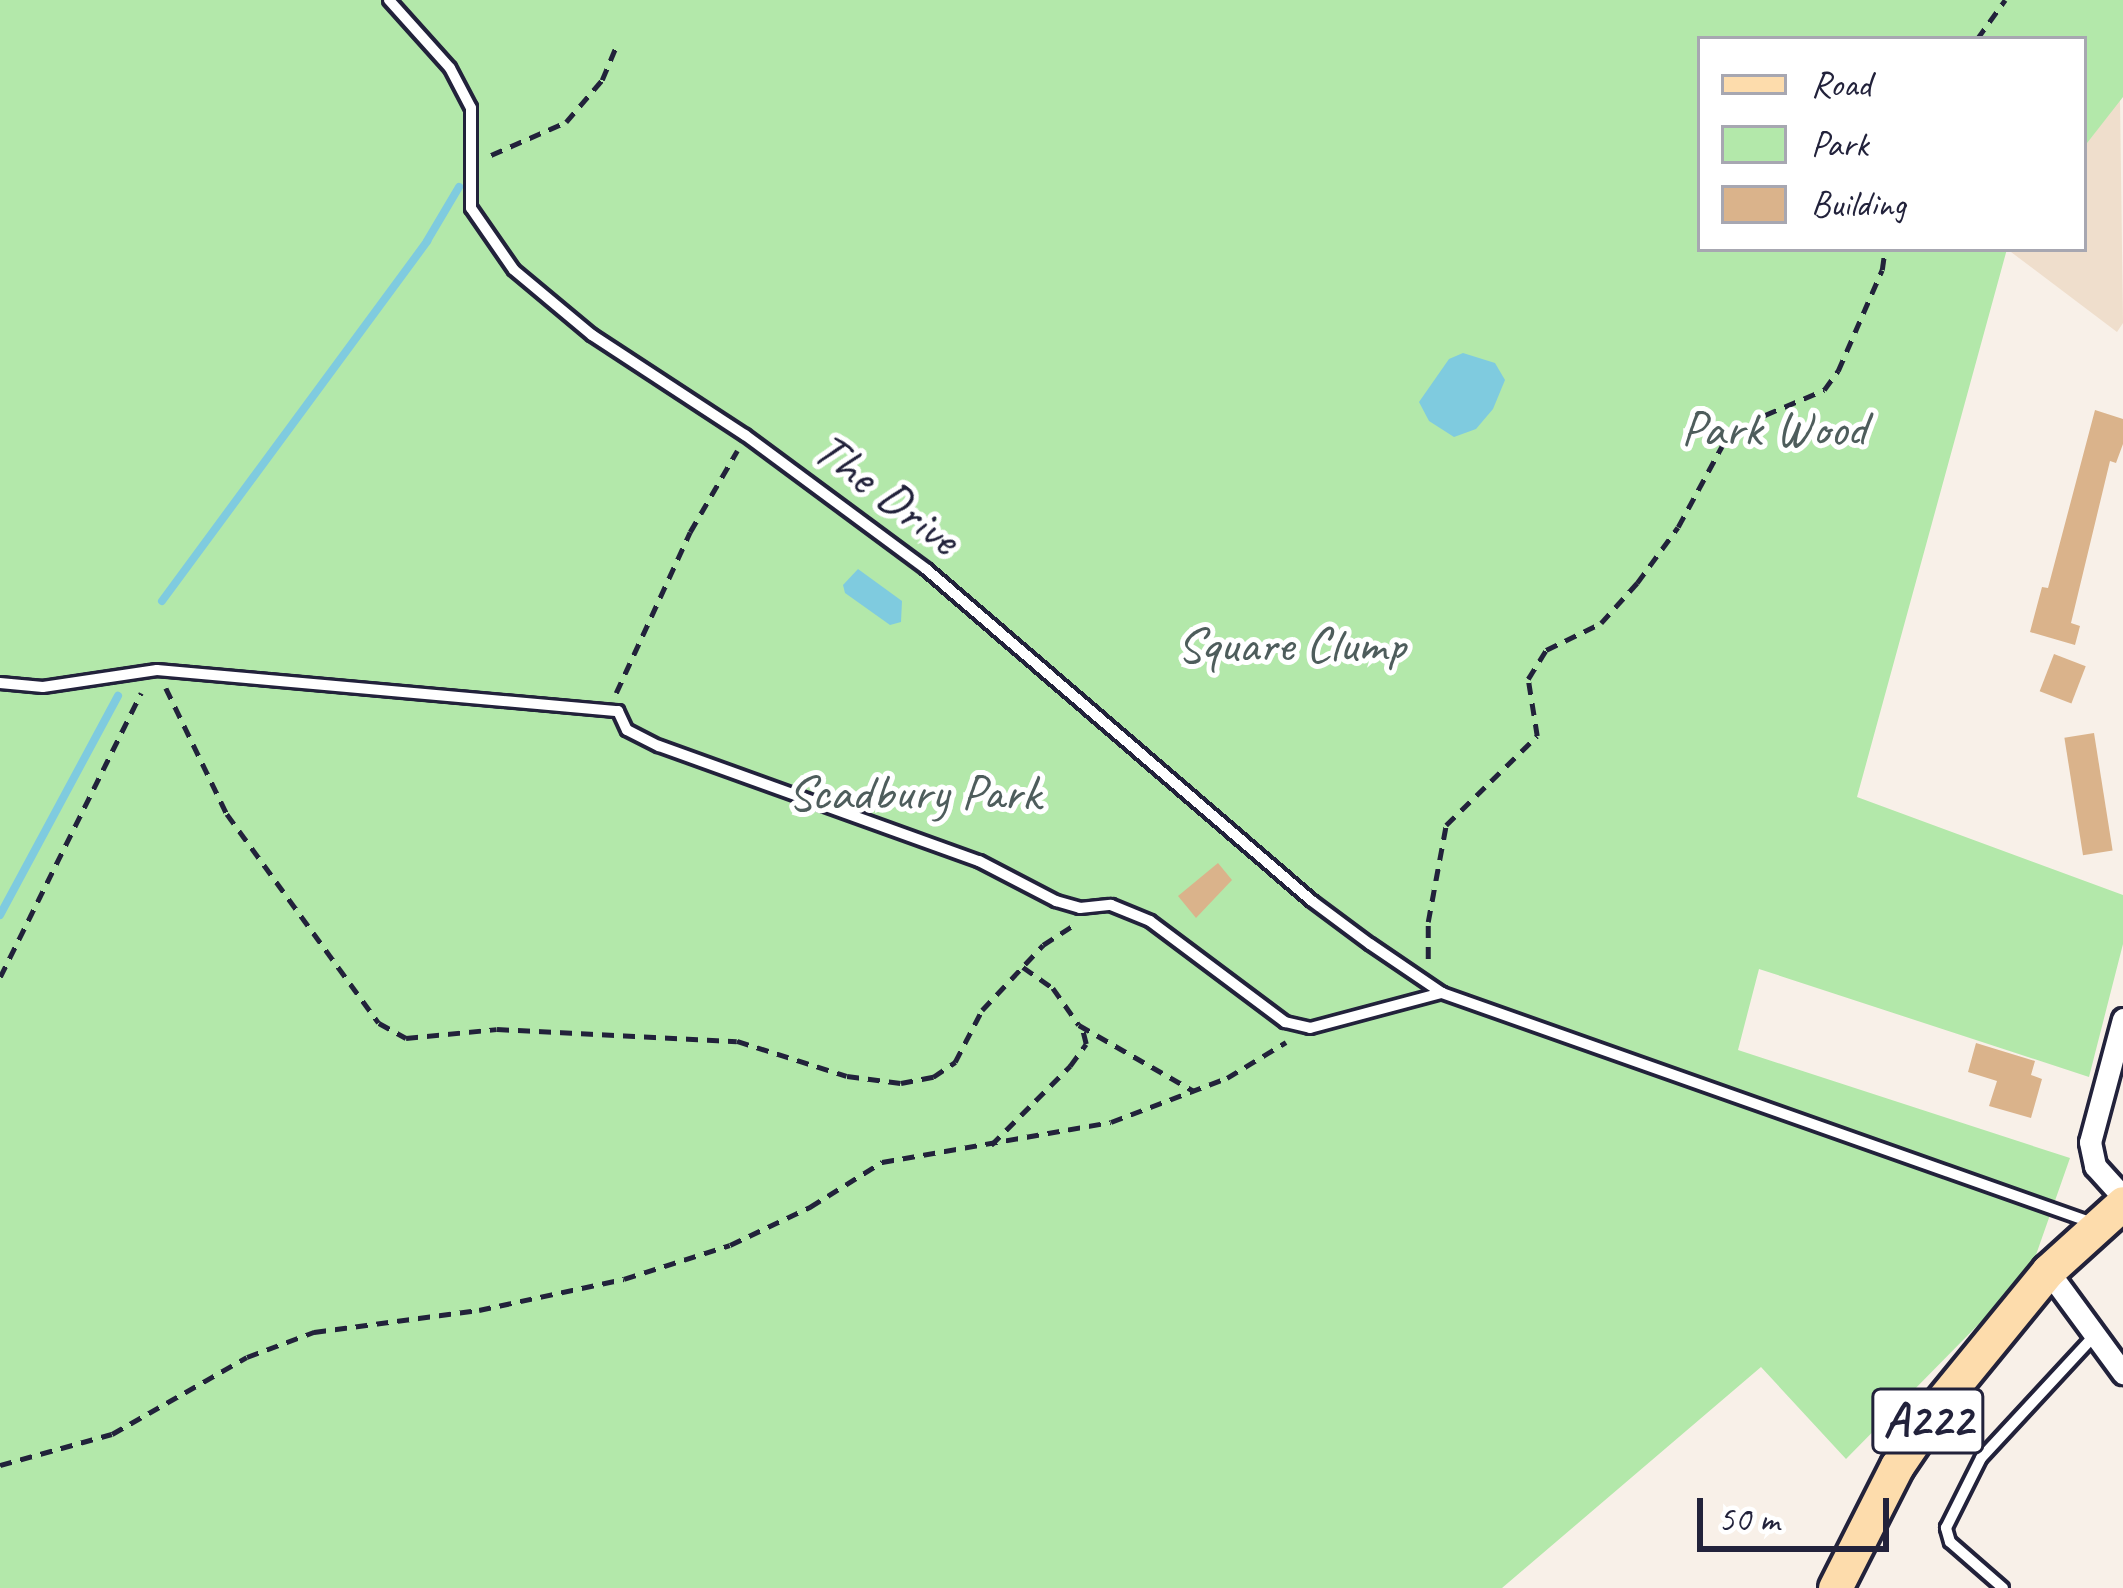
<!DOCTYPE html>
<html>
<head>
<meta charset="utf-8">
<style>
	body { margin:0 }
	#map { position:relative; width:2123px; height:1588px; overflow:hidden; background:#f8f0e8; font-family:Caveat,sans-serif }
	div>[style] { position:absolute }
	.built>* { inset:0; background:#efdecc }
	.green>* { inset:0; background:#b3e8aa }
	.water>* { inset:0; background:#7fcbdf }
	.stream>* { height:8px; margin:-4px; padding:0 4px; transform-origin:4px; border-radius:4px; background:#7fcbdf }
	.building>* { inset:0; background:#dab38b; transform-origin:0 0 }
	.path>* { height:4.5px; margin-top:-2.25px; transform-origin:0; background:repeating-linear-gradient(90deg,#22223b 0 12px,transparent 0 21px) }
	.roads { filter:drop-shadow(3px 0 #22223b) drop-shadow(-3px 0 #22223b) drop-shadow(0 3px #22223b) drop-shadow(0 -3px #22223b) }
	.lane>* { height:10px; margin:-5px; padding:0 5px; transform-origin:5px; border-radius:5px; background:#fff }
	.street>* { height:21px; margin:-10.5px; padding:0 10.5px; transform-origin:10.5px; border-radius:10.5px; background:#fff }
	.primary>* { height:33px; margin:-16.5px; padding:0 16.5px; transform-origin:16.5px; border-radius:16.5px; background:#fddcac }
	span { translate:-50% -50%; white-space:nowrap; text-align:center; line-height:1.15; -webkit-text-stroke:10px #fff; paint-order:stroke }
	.shield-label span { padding:3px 9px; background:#fff; border:3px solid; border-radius:9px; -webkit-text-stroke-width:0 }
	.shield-label { font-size:48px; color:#22223b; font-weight:700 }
	.park-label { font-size:51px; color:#4e5d5c }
	.street-label { font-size:51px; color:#22223b }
	.legend { position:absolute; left:1697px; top:36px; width:390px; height:216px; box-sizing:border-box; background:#fff; border:3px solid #a7a7b1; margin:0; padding:15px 21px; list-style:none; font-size:36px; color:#22223b }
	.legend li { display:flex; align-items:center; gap:24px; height:60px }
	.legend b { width:60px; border:3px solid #a7a7b1 }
	.scale { position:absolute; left:1697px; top:1498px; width:192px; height:54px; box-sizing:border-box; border:6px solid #22223b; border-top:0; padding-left:15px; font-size:36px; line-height:42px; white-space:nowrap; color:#22223b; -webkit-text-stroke:9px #fff; paint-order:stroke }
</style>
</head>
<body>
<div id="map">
	<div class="built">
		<div style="clip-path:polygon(2120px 99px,2123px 323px,2117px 332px,2007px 249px,2084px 249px,2084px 147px)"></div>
	</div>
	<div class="green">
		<div style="clip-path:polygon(0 0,2123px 0,2123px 97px,2084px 147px,2084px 39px,1700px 39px,1700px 249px,2007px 249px,1857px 797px,2123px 895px,2123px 944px,2089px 1077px,1759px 969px,1738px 1050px,2070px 1158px,2030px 1272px,1846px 1459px,1761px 1367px,1502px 1588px,0 1588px)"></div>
	</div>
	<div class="water">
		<div style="clip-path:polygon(1463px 353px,1495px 363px,1505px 380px,1493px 409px,1476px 429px,1454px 437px,1429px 421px,1419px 402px,1449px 359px)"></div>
		<div style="clip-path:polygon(858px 569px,902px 601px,901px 622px,890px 625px,845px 593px,843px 585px)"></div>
	</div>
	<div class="stream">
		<div style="left:162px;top:601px;width:447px;rotate:-53.6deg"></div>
		<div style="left:427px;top:241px;width:63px;rotate:-59.3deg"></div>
		<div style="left:0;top:915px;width:249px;rotate:-61.7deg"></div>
	</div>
	<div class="building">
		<div style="clip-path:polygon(2095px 410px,2123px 419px,2123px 444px,2116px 463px,2110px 461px,2071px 623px,2080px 626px,2075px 645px,2030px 632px,2042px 587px,2048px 588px)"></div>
		<div style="left:2054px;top:654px;width:34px;height:40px;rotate:21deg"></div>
		<div style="left:2094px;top:733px;width:119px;height:30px;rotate:81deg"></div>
		<div style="clip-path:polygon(1218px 863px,1232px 880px,1196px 918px,1178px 896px)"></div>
		<div style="clip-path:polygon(1976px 1043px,2035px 1061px,2031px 1075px,2042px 1079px,2031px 1118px,1989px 1106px,1997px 1081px,1968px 1072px)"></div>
	</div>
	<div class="path">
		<div style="left:1977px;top:39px;width:48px;rotate:-54.3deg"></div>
		<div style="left:491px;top:155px;width:82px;rotate:-23.7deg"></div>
		<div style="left:566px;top:122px;width:55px;rotate:-49.4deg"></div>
		<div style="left:602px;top:80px;width:41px;rotate:-67.2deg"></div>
		<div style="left:166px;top:688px;width:140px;rotate:64.2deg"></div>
		<div style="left:227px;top:814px;width:258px;rotate:54deg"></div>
		<div style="left:379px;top:1023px;width:31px;rotate:29deg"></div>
		<div style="left:406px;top:1038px;width:91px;rotate:-5.6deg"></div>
		<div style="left:497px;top:1029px;width:240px;rotate:2.9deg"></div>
		<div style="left:737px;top:1041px;width:115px;rotate:17.7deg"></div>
		<div style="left:847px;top:1076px;width:54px;rotate:7.4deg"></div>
		<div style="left:901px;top:1083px;width:33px;rotate:-11deg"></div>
		<div style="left:933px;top:1077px;width:27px;rotate:-34deg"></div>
		<div style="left:955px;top:1062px;width:59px;rotate:-62.6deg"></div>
		<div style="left:982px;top:1010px;width:89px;rotate:-46.8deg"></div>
		<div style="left:1043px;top:945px;width:38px;rotate:-33deg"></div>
		<div style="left:616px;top:693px;width:177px;rotate:-65.3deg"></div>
		<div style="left:690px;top:532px;width:94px;rotate:-59.9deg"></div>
		<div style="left:1428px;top:959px;width:37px;rotate:-90deg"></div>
		<div style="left:1428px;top:922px;width:99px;rotate:-79.5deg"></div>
		<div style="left:1446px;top:825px;width:127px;rotate:-44.4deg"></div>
		<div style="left:1537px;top:736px;width:58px;rotate:-99deg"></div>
		<div style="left:1528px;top:679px;width:34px;rotate:-58deg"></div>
		<div style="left:1546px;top:650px;width:61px;rotate:-26.1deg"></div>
		<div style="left:1601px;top:623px;width:54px;rotate:-48deg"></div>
		<div style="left:1637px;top:583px;width:69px;rotate:-53.8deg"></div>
		<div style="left:1678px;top:527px;width:94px;rotate:-61.5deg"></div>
		<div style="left:1723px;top:444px;width:51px;rotate:-34.6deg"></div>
		<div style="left:1765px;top:415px;width:64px;rotate:-23deg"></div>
		<div style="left:1824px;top:390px;width:24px;rotate:-54deg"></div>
		<div style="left:1838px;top:371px;width:110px;rotate:-66.5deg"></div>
		<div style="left:1882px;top:270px;width:21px;rotate:-82deg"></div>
		<div style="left:1023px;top:967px;width:37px;rotate:35deg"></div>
		<div style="left:1053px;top:988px;width:45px;rotate:54.9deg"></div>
		<div style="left:1079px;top:1025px;width:133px;rotate:29.9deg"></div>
		<div style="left:0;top:977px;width:317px;rotate:-63.6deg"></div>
		<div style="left:991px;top:1145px;width:112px;rotate:-45deg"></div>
		<div style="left:1070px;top:1066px;width:27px;rotate:-54deg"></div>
		<div style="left:1086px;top:1044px;width:16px;rotate:-104deg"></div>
		<div style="left:0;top:1465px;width:116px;rotate:-15.5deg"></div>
		<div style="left:112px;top:1434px;width:155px;rotate:-29.7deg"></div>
		<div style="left:247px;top:1357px;width:72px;rotate:-20.5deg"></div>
		<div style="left:314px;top:1332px;width:166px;rotate:-7.6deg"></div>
		<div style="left:479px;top:1310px;width:148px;rotate:-12.1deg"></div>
		<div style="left:624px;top:1279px;width:111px;rotate:-17.8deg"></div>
		<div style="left:730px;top:1245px;width:89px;rotate:-25.4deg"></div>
		<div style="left:810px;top:1207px;width:85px;rotate:-32deg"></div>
		<div style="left:882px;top:1162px;width:232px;rotate:-9.9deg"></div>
		<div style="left:1111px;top:1122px;width:124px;rotate:-20.8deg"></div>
		<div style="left:1227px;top:1078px;width:69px;rotate:-31.4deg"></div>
	</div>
	<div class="roads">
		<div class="lane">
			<div style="left:389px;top:0;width:91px;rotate:48.1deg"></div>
			<div style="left:450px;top:68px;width:45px;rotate:62.3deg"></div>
			<div style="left:471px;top:108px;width:100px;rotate:90deg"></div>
			<div style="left:471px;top:208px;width:75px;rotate:55.3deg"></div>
			<div style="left:514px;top:270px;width:102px;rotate:39.8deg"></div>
			<div style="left:592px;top:335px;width:183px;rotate:33.2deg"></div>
			<div style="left:745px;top:435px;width:225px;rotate:36.5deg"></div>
			<div style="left:926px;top:569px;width:509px;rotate:40.7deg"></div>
			<div style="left:1312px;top:901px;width:72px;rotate:36.6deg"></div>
			<div style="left:1370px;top:944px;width:87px;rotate:34.2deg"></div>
			<div style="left:1442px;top:993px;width:690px;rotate:19.46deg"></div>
			<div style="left:0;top:683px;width:43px;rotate:5.3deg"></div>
			<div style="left:43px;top:687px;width:115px;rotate:-8.5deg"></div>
			<div style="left:157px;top:670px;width:463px;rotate:5.1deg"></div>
			<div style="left:618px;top:711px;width:21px;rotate:65deg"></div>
			<div style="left:627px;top:730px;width:36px;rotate:27deg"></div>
			<div style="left:659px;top:746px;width:340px;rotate:19.8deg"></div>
			<div style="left:979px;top:861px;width:87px;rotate:27.5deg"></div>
			<div style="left:1056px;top:901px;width:25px;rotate:16deg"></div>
			<div style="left:1080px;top:908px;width:31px;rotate:-6deg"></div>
			<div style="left:1111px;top:905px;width:42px;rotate:22.3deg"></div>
			<div style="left:1150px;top:921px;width:169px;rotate:36.8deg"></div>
			<div style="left:1285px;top:1022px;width:26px;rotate:13deg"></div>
			<div style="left:1310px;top:1028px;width:137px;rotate:-14.9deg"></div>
			<div style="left:2003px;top:1588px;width:70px;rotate:-139deg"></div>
			<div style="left:1950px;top:1542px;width:15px;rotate:-106deg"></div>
			<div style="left:1946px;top:1528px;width:78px;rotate:-63.4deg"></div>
			<div style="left:1981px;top:1458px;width:168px;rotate:-47.2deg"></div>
		</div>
		<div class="street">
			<div style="left:2123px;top:1019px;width:127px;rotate:105deg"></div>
			<div style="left:2090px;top:1142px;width:25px;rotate:78deg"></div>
			<div style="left:2095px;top:1166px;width:42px;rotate:47.9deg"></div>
			<div style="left:2048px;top:1271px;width:127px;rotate:53.7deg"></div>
		</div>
		<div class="primary">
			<div style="left:1835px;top:1588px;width:137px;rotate:-63.1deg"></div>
			<div style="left:1897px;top:1466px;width:76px;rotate:-55.7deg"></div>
			<div style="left:1940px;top:1403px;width:171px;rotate:-50.7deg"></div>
			<div style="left:2048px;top:1271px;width:101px;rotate:-42.2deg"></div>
		</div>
	</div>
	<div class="shield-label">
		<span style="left:1928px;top:1421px">A222</span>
	</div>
	<div class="park-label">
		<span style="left:1774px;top:428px">Park Wood</span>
		<span style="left:1291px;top:644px">Square Clump</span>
		<span style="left:914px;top:792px">Scadbury Park</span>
	</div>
	<div class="street-label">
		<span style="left:887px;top:493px;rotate:37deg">The Drive</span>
	</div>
	<ul class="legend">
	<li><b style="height:15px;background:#fddcac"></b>Road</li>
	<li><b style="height:33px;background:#b3e8aa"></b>Park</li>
	<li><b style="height:33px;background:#dab38b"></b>Building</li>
	</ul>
	<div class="scale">50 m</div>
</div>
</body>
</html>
